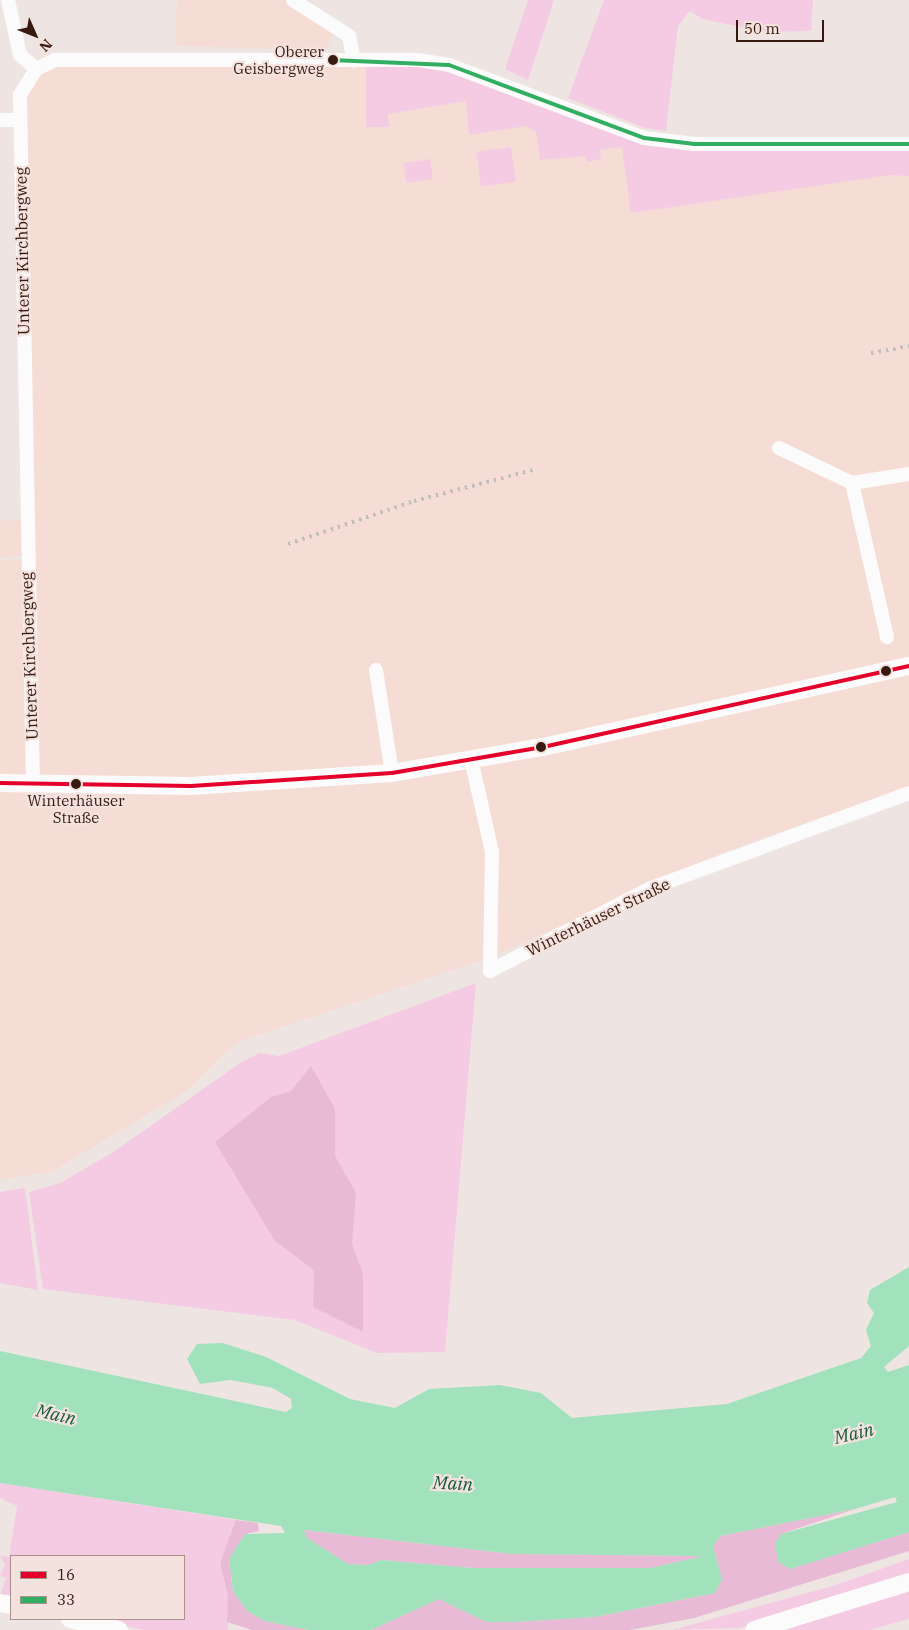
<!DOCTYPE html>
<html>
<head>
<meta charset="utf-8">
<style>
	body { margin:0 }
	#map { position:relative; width:909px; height:1630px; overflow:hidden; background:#eee5e2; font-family:"IBM Plex Serif",serif }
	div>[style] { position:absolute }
	.built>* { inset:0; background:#f5ddd5 }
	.green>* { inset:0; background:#f4cbe3; transform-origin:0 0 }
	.forest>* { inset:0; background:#e9bad6 }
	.water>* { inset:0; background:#a1e1bc }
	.minor>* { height:14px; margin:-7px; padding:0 7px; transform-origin:7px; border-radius:7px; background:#fcfbfb }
	.major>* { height:18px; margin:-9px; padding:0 9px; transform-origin:9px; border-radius:9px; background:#fcfbfb }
	.rail>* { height:4px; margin-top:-2px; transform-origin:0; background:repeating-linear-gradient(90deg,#c1bdbc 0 2.5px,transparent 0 7.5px) }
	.bus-1>* { height:4px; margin:-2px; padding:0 2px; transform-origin:2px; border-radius:2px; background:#e4002b }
	.bus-2>* { height:4px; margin:-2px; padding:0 2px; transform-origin:2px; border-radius:2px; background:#32ae63 }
	.dots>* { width:14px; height:14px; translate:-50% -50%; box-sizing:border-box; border:2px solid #f3e2dd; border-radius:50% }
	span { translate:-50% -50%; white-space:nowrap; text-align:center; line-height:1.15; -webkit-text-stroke:4.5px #f3e2dd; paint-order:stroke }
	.bus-label { font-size:15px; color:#371910 }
	.right { translate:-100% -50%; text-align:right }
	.street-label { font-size:16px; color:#371910 }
	.water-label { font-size:18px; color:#105938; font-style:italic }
	.legend { position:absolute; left:10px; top:1555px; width:175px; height:65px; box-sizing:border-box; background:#f3e2dd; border:1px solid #a8928b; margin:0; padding:6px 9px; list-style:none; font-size:15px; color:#371910 }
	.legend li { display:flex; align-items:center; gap:10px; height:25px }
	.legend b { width:25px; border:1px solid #a8928b }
	.north { position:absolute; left:10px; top:10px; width:50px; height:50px; -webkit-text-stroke:4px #f3e2dd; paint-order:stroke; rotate:134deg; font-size:14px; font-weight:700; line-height:20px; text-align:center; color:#371910 }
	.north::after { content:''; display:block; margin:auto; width:18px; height:22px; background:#371910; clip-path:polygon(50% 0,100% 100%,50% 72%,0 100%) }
	.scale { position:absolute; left:736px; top:20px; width:88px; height:22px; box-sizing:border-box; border:2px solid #371910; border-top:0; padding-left:6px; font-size:15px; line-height:18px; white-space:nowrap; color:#371910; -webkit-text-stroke:4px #f3e2dd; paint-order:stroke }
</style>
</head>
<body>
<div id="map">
	<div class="built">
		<div style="clip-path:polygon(177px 0,308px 0,334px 33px,326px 50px,175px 46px)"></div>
		<div style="clip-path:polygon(55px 60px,418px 60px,644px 138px,909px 144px,909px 786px,714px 856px,494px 956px,237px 1042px,186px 1091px,53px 1171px,0 1180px,0 560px,26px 559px,26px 555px,0 558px,0 521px,26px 518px,25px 83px)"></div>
	</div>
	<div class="green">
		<div style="clip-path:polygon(528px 0,554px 0,528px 80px,505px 69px)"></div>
		<div style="clip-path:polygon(604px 0,813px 0,811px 31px,766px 32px,702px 19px,690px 11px,678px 26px,666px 131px,645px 128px,568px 98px)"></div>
		<div style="clip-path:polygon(418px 60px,644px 138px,909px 144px,909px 176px,891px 175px,631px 213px,622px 147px,600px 150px,601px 159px,587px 162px,586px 156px,540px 160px,536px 132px,526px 126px,469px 135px,466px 101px,388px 114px,389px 127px,366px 127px,366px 61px)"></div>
		<div style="left:511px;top:147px;width:35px;height:35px;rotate:82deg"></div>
		<div style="left:430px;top:159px;width:20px;height:27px;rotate:81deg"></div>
		<div style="clip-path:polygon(476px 983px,445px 1352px,377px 1353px,295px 1320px,43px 1289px,29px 1192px,60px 1183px,112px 1153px,243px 1061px,260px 1053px,279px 1056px)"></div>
		<div style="clip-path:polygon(25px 1188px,38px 1290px,0 1283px,0 1192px)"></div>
		<div style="clip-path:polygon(0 1483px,237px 1520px,220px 1563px,228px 1596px,228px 1630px,144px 1630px,92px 1619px,184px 1619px,184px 1556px,11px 1556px,11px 1597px,0 1596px,6px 1578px,0 1576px,5px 1565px,0 1555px,9px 1557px,17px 1506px,0 1498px)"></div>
		<div style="clip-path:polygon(909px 1559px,909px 1575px,740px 1628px,672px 1630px,836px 1585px)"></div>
		<div style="clip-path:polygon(909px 1586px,909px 1619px,870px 1630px,770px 1630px)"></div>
	</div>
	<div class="forest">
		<div style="clip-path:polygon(311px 1066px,335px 1109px,335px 1156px,356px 1193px,352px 1244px,363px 1274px,363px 1332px,313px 1307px,314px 1270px,275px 1241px,215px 1142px,271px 1097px,291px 1091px)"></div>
		<div style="clip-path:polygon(855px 1509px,781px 1534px,790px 1569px,909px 1532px,909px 1551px,694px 1618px,630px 1630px,371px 1630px,439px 1599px,486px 1622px,514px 1622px,595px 1617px,715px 1593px,722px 1579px,713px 1547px,720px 1536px)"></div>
		<div style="clip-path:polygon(236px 1520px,258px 1523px,259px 1531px,245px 1534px,229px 1559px,233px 1591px,247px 1611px,265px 1621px,308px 1630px,252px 1630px,227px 1622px,228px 1596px,220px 1563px)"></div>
		<div style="clip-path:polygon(304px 1530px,512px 1554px,703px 1556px,651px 1568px,472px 1568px,381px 1560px,368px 1565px,348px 1564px,307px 1538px)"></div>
	</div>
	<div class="water">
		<div style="clip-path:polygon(evenodd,909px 1267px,909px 1346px,884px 1367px,888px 1372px,909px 1365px,909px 1532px,790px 1569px,778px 1562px,775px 1543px,781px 1534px,897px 1502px,895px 1497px,855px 1509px,720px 1536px,713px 1547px,722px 1579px,715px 1593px,595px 1617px,514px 1622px,486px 1622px,439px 1599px,371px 1630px,308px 1630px,265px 1621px,247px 1611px,233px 1591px,229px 1559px,245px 1534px,285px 1533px,281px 1526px,0 1483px,0 1351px,286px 1412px,292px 1408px,291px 1399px,273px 1388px,230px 1380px,200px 1384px,187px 1359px,197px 1344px,223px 1343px,266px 1357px,350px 1399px,395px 1408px,429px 1389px,500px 1385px,541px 1393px,572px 1418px,727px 1404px,861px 1358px,871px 1346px,866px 1330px,874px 1313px,867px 1303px,870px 1290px,909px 1267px,304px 1530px,512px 1554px,703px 1556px,651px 1568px,472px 1568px,381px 1560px,368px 1565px,348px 1564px,307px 1538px,304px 1530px)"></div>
	</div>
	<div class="minor">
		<div style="left:8px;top:0;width:56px;rotate:77.7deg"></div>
		<div style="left:20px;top:55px;width:21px;rotate:41deg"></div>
		<div style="left:293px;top:0;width:67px;rotate:32.7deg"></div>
		<div style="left:349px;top:36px;width:25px;rotate:79deg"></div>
		<div style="left:0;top:120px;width:20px"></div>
		<div style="left:779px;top:448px;width:81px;rotate:25.6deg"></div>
		<div style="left:852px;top:483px;width:58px;rotate:-9deg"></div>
		<div style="left:852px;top:483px;width:158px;rotate:77.2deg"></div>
		<div style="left:376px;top:670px;width:104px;rotate:81.2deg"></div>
		<div style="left:471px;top:759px;width:95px;rotate:77.3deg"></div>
		<div style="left:492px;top:852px;width:119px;rotate:91deg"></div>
		<div style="left:490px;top:971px;width:181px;rotate:-27.3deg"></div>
		<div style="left:651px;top:888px;width:275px;rotate:-20.2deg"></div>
		<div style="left:33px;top:786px;width:691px;rotate:-91.08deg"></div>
		<div style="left:20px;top:95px;width:31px;rotate:-58deg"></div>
		<div style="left:36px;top:69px;width:21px;rotate:-25deg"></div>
		<div style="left:55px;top:60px;width:363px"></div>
		<div style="left:418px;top:60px;width:31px;rotate:9deg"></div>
		<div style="left:449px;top:65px;width:208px;rotate:20.5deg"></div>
		<div style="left:644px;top:138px;width:51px;rotate:6.7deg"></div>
		<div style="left:695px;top:144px;width:214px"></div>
	</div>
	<div class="major">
		<div style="left:0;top:783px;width:191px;rotate:0.9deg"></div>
		<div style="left:191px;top:786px;width:201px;rotate:-3.7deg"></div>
		<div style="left:392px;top:773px;width:153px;rotate:-9.8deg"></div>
		<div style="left:543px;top:747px;width:375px;rotate:-12.5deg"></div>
		<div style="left:0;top:1603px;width:11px;rotate:10deg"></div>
		<div style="left:70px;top:1619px;width:50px;rotate:12.7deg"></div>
		<div style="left:754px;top:1630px;width:162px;rotate:-17.2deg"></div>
	</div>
	<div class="rail">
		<div style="left:871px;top:353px;width:39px;rotate:-10deg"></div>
		<div style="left:288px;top:544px;width:133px;rotate:-18.8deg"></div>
		<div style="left:414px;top:501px;width:127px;rotate:-14.6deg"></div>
	</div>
	<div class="bus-1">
		<div style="left:0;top:783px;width:191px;rotate:0.9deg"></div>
		<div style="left:191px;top:786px;width:201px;rotate:-3.7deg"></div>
		<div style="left:392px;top:773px;width:153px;rotate:-9.8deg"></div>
		<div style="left:543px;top:747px;width:375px;rotate:-12.5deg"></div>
	</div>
	<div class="bus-2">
		<div style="left:331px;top:60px;width:118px;rotate:2.4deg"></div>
		<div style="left:449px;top:65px;width:208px;rotate:20.5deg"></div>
		<div style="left:644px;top:138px;width:51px;rotate:6.7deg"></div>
		<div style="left:695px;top:144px;width:214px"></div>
	</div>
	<div class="dots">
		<div style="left:333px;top:60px;background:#371910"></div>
		<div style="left:886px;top:671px;background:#371910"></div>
		<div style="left:541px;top:747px;background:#371910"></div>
		<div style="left:76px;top:784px;background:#371910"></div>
	</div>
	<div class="bus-label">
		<span class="right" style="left:324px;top:60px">Oberer<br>Geisbergweg</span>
		<span style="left:76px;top:809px">Winterhäuser<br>Straße</span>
	</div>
	<div class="street-label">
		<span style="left:22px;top:251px;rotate:-91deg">Unterer Kirchbergweg</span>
		<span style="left:29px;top:656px;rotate:-92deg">Unterer Kirchbergweg</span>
		<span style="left:598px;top:917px;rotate:-26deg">Winterhäuser Straße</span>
	</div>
	<div class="water-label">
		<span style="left:56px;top:1415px;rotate:13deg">Main</span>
		<span style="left:854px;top:1434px;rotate:-13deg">Main</span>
		<span style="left:453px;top:1484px;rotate:3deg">Main</span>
	</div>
	<ul class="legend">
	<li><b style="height:6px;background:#e4002b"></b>16</li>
	<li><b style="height:6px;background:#32ae63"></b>33</li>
	</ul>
	<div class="north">N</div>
	<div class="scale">50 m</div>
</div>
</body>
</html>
